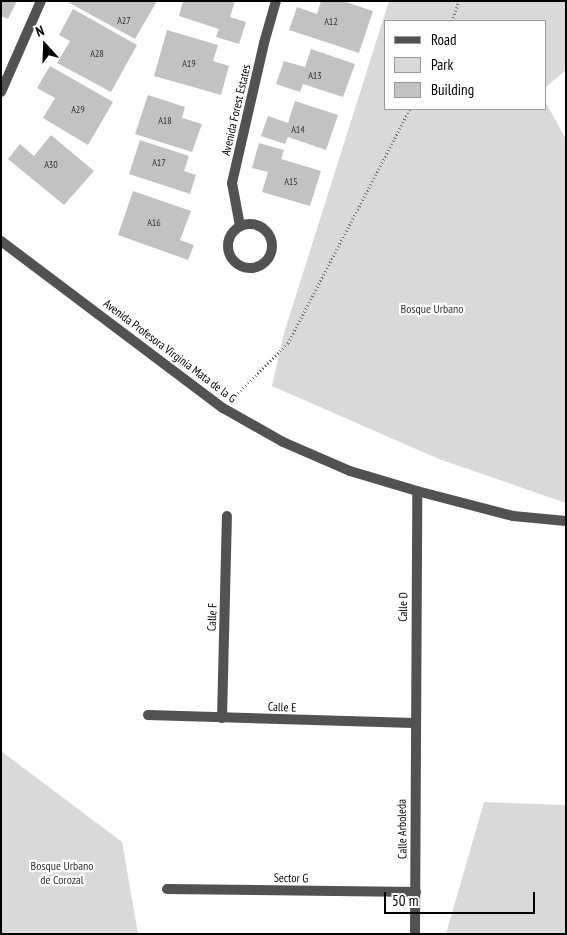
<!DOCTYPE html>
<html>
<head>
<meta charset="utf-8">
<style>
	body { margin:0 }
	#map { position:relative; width:567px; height:935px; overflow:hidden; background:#fff; font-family:"PT Sans Narrow",sans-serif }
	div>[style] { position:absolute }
	.green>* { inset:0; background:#d9d9d9 }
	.building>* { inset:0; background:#c2c2c2 }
	.path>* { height:3px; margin-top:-1.5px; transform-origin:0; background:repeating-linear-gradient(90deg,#747474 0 1px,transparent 0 3.5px) }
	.street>* { height:10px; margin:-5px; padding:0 5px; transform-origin:5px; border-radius:5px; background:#525252 }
	.street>.ring { margin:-5px; padding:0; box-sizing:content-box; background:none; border:10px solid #525252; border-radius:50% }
	span { translate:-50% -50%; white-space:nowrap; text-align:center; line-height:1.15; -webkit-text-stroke:4.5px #fff; paint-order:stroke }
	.number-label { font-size:10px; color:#303030 }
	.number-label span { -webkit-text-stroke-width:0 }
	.street-label { font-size:12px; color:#000 }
	.park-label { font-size:12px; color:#303030 }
	.frame { position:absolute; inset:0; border:2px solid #000; pointer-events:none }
	.legend { position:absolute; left:384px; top:20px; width:162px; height:90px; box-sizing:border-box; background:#fff; border:1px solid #999; margin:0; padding:6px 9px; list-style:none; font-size:15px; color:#000 }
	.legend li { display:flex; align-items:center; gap:10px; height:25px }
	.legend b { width:25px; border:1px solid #999 }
	.north { position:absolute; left:20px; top:20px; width:50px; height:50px; -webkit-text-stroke:4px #fff; paint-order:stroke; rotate:340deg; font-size:14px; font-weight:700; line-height:20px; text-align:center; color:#000 }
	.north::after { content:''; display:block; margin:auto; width:18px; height:22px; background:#000; clip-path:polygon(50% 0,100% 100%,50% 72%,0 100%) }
	.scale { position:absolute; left:384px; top:892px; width:151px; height:22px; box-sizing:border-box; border:2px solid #000; border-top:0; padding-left:6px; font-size:15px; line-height:18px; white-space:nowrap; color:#000; -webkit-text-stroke:4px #fff; paint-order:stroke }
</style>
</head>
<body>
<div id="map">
	<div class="green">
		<div style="clip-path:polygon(389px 1px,566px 1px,566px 70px,546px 87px,546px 92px,546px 21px,386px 21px,386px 109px,546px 109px,546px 103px,566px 139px,566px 503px,439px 459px,272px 386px,284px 333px)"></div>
		<div style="clip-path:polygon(1px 751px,122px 842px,138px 934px,1px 934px)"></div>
		<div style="clip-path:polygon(484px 802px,566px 805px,566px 934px,446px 934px)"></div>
	</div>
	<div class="building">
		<div style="clip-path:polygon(1px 1px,17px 1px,8px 19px,1px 16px)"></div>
		<div style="clip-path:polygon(66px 1px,157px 1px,135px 39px)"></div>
		<div style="clip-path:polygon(183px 1px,235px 1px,230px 17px,246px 22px,239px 44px,216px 37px,219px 29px,179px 16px)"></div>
		<div style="clip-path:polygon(321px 1px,343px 1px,373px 11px,359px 53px,289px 30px,297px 7px,317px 14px)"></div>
		<div style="clip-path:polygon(73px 9px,137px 45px,111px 92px,57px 63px,70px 41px,59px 35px)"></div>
		<div style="clip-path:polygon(167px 30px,218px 45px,213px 61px,229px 66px,221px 95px,154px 76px)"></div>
		<div style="clip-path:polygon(311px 49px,355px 64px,343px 97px,303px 84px,300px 92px,276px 84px,284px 61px,305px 67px)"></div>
		<div style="clip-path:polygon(50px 66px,113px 102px,88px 145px,43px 118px,55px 98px,37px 88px)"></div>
		<div style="clip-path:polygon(148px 95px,185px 107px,182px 118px,202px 124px,192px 152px,135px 134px)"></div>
		<div style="clip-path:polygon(295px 101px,338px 115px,326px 150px,288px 137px,285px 144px,261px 136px,268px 116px,288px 123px)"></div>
		<div style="clip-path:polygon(51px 135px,94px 171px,64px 205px,8px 159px,20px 144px,34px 156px)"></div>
		<div style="clip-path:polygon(140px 140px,189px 156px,184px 171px,196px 175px,190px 194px,129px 174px)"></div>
		<div style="clip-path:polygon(259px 143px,284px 150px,281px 159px,321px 171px,310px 206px,262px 192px,268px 172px,252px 168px)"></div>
		<div style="clip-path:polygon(133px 191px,191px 211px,180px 240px,194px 245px,188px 260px,118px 235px)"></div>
	</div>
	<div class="path">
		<div style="left:452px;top:21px;width:21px;rotate:-71deg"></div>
		<div style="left:233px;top:398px;width:78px;rotate:-45deg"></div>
		<div style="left:288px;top:343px;width:264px;rotate:-62.5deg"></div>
	</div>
	<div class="street">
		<div style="left:1px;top:92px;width:99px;rotate:-66.3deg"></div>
		<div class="ring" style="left:228px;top:224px;width:34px;height:34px"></div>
		<div style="left:240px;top:226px;width:44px;rotate:-100.5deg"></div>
		<div style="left:232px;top:183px;width:144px;rotate:-77.1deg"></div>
		<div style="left:264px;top:43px;width:44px;rotate:-74.1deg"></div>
		<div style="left:1px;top:241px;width:278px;rotate:37deg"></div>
		<div style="left:223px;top:408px;width:69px;rotate:29.5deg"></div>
		<div style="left:283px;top:442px;width:73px;rotate:23.4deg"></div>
		<div style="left:350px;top:471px;width:70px;rotate:16.6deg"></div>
		<div style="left:417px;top:491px;width:99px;rotate:14.6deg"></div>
		<div style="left:513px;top:516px;width:53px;rotate:5.4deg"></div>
		<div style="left:148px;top:715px;width:266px;rotate:1.7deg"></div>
		<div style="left:222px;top:718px;width:202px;rotate:-88.6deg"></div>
		<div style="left:167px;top:889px;width:249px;rotate:0.7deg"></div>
		<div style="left:415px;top:934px;width:443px;rotate:-89.7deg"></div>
	</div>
	<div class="number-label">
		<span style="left:124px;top:21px">A27</span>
		<span style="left:331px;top:22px">A12</span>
		<span style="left:97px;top:54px">A28</span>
		<span style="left:189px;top:64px">A19</span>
		<span style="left:315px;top:76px">A13</span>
		<span style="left:78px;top:110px">A29</span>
		<span style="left:165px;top:121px">A18</span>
		<span style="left:298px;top:130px">A14</span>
		<span style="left:159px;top:163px">A17</span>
		<span style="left:51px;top:165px">A30</span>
		<span style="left:291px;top:182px">A15</span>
		<span style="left:154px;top:223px">A16</span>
	</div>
	<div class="street-label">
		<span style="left:236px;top:110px;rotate:-77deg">Avenida Forest Estates</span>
		<span style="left:170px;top:351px;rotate:37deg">Avenida Profesora Virginia Mata de la G</span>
		<span style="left:403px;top:607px;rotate:-89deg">Calle D</span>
		<span style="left:212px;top:617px;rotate:-88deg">Calle F</span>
		<span style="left:282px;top:707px;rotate:2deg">Calle E</span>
		<span style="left:402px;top:829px;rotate:-91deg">Calle Arboleda</span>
		<span style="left:291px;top:878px;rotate:1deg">Sector G</span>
	</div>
	<div class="park-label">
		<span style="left:432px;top:309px">Bosque Urbano</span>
		<span style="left:62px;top:873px">Bosque Urbano<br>de Corozal</span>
	</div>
	<div class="frame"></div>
	<ul class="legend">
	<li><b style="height:6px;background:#525252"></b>Road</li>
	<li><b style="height:14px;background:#d9d9d9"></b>Park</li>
	<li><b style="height:14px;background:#c2c2c2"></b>Building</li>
	</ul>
	<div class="north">N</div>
	<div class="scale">50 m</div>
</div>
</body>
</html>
